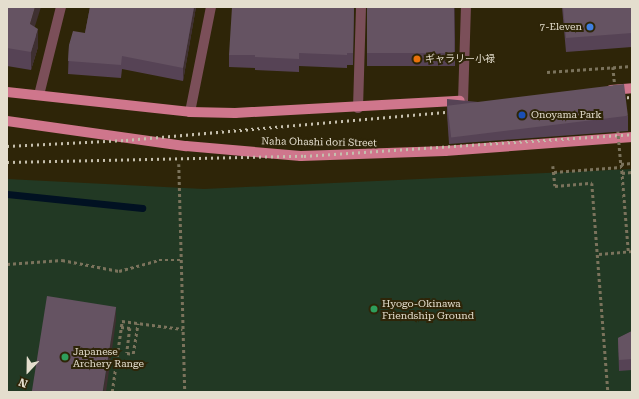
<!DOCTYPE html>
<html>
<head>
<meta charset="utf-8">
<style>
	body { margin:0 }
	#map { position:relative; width:639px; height:399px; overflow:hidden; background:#2e2508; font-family:"Roboto Serif","Noto Sans JP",serif }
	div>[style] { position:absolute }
	.green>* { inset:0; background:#223924 }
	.stream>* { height:7px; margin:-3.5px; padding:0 3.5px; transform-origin:3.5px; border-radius:3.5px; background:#011122 }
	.path>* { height:2.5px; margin-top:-1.25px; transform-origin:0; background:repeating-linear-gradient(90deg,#7b735c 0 3px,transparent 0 6px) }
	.minor>* { height:10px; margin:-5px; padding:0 5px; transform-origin:5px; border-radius:5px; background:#7b4f59 }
	.major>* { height:10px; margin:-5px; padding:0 5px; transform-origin:5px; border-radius:5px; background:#cf768c }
	.rail>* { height:3px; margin-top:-1.5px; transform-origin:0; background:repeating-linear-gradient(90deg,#c5bfad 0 2px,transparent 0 6px) }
	.path-bridge>* { height:2.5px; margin-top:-1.25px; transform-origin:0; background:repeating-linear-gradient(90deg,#7b735c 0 3px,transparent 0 6px) }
	.wall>* { inset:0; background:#564355; transform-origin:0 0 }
	.shaded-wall>* { inset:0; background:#3f3031 }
	.building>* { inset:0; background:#655362; transform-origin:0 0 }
	.dots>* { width:11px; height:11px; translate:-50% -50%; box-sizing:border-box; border:2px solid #2e2508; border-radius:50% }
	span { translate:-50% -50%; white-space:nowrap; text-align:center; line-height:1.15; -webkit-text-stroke:4px #2e2508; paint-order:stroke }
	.poi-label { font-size:10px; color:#e4dece }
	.right { translate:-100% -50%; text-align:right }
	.left { translate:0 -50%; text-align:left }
	.street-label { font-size:10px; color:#e4dece }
	.frame { position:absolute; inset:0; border:8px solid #e4dece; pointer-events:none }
	.north { position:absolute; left:8px; top:351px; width:40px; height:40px; -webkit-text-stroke:3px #2e2508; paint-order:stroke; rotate:202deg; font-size:11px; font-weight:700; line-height:16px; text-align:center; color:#e4dece }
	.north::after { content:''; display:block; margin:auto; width:14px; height:18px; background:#e4dece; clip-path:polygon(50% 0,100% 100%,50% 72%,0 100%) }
</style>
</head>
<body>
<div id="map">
	<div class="green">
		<div style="clip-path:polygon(632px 169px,632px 392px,7px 392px,7px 179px,204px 189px)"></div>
	</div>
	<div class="stream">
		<div style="left:7px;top:194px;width:136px;rotate:5.9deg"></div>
	</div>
	<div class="path">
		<div style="left:547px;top:72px;width:85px;rotate:-4deg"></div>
		<div style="left:179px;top:164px;width:228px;rotate:88.5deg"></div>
		<div style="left:553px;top:166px;width:20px;rotate:84deg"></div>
		<div style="left:555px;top:186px;width:37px;rotate:-5deg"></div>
		<div style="left:592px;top:183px;width:210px;rotate:85.6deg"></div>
		<div style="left:554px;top:172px;width:67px;rotate:-4.3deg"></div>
		<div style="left:622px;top:173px;width:10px;rotate:-6deg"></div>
		<div style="left:628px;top:251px;width:87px;rotate:-94.6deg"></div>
		<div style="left:621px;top:164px;width:11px;rotate:-5deg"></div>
		<div style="left:599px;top:254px;width:33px;rotate:-5deg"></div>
		<div style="left:7px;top:264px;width:55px;rotate:-4.2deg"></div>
		<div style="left:62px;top:260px;width:58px;rotate:10.9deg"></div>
		<div style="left:119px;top:271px;width:41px;rotate:-15.4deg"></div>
		<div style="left:159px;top:260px;width:21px"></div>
		<div style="left:121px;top:327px;width:9px;rotate:6deg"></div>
		<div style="left:130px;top:328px;width:25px;rotate:97deg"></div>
		<div style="left:127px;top:353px;width:6px;rotate:9deg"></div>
		<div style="left:133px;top:354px;width:31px;rotate:-81deg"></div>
		<div style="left:112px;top:392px;width:72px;rotate:-82deg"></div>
		<div style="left:122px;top:321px;width:61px;rotate:7.6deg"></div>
	</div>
	<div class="minor">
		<div style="left:39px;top:95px;width:91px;rotate:-76deg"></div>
		<div style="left:463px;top:101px;width:94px;rotate:-88.2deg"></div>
		<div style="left:358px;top:108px;width:101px;rotate:-88.3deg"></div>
		<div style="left:190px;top:112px;width:107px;rotate:-78.7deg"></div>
	</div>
	<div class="major">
		<div style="left:611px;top:90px;width:21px;rotate:-5deg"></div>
		<div style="left:7px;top:92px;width:184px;rotate:6.2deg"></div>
		<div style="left:190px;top:112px;width:45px;rotate:1.3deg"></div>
		<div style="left:235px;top:113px;width:225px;rotate:-3.1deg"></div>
		<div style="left:7px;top:121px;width:181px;rotate:8deg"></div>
		<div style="left:186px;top:146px;width:115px;rotate:5deg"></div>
		<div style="left:301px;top:156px;width:144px;rotate:-2deg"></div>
		<div style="left:445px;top:151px;width:188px;rotate:-4.3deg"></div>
	</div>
	<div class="rail">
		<div style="left:615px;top:98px;width:17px;rotate:-3deg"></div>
		<div style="left:7px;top:146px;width:119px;rotate:-2.9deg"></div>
		<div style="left:126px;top:140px;width:332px;rotate:-5deg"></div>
		<div style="left:7px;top:162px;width:297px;rotate:-1.2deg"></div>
		<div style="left:304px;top:156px;width:329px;rotate:-3.8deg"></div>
	</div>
	<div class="path-bridge">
		<div style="left:613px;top:67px;width:20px;rotate:84deg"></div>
		<div style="left:618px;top:130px;width:34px;rotate:85deg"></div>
	</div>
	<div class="wall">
		<div style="clip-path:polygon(7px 7px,34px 27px,38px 47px,31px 70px,7px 66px)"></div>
		<div style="clip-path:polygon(90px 7px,196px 7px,183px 81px,122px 69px,121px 78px,68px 74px,69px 45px,85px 33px)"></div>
		<div style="clip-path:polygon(354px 7px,353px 65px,347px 65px,347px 68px,299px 66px,299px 72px,255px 70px,255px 68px,229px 67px,229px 55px)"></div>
		<div style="left:367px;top:7px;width:88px;height:59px"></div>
		<div style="clip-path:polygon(562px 7px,632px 7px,632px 49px,632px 47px,566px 52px)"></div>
		<div style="clip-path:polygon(447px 99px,628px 116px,628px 131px,449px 144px,447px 114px)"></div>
		<div style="clip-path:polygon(632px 331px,632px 370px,619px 371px,618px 338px)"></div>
	</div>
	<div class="shaded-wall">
		<div style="clip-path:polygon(35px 7px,41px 7px,30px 42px,30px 24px)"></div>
		<div style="clip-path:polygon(194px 7px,196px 7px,183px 81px,183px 68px)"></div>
		<div style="clip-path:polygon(454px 7px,455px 7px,453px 69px,453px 57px)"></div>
		<div style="clip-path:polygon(38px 29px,38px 47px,31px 70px,31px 52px)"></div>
		<div style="clip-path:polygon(116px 307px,116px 321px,106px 392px,103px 392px)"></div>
	</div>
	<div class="building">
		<div style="clip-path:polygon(7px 7px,35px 7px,30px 24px,38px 29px,31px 52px,7px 48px)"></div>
		<div style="clip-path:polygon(90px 7px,194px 7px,183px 68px,122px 56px,121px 65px,68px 61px,69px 45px,73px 31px,85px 33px)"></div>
		<div style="clip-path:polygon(232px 7px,354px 7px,353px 53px,347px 53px,347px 55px,299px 53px,299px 59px,255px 57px,255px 55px,229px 55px)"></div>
		<div style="left:367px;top:7px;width:87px;height:46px"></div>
		<div style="clip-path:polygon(563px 7px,632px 7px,632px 35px,632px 33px,566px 38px)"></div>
		<div style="left:624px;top:84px;width:32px;height:178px;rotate:83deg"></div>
		<div style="left:47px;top:296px;width:70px;height:97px;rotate:9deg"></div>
		<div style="clip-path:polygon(632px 331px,632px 359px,619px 360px,618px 338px)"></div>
	</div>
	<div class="dots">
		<div style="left:590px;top:27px;background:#3f7fe0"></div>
		<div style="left:417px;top:59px;background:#e8710a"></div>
		<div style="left:522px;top:115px;background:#1a4fb4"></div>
		<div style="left:374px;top:309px;background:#2e9e5b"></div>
		<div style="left:65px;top:357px;background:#2e9e5b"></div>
	</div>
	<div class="poi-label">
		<span class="right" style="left:582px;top:27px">7-Eleven</span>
		<span class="left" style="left:425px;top:59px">ギャラリー小禄</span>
		<span class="left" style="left:531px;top:115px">Onoyama Park</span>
		<span class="left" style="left:382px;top:309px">Hyogo-Okinawa<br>Friendship Ground</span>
		<span class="left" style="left:73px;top:357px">Japanese<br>Archery Range</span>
	</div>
	<div class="street-label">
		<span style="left:319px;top:142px;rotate:1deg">Naha Ohashi dori Street</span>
	</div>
	<div class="frame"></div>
	<div class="north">N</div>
</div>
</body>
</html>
